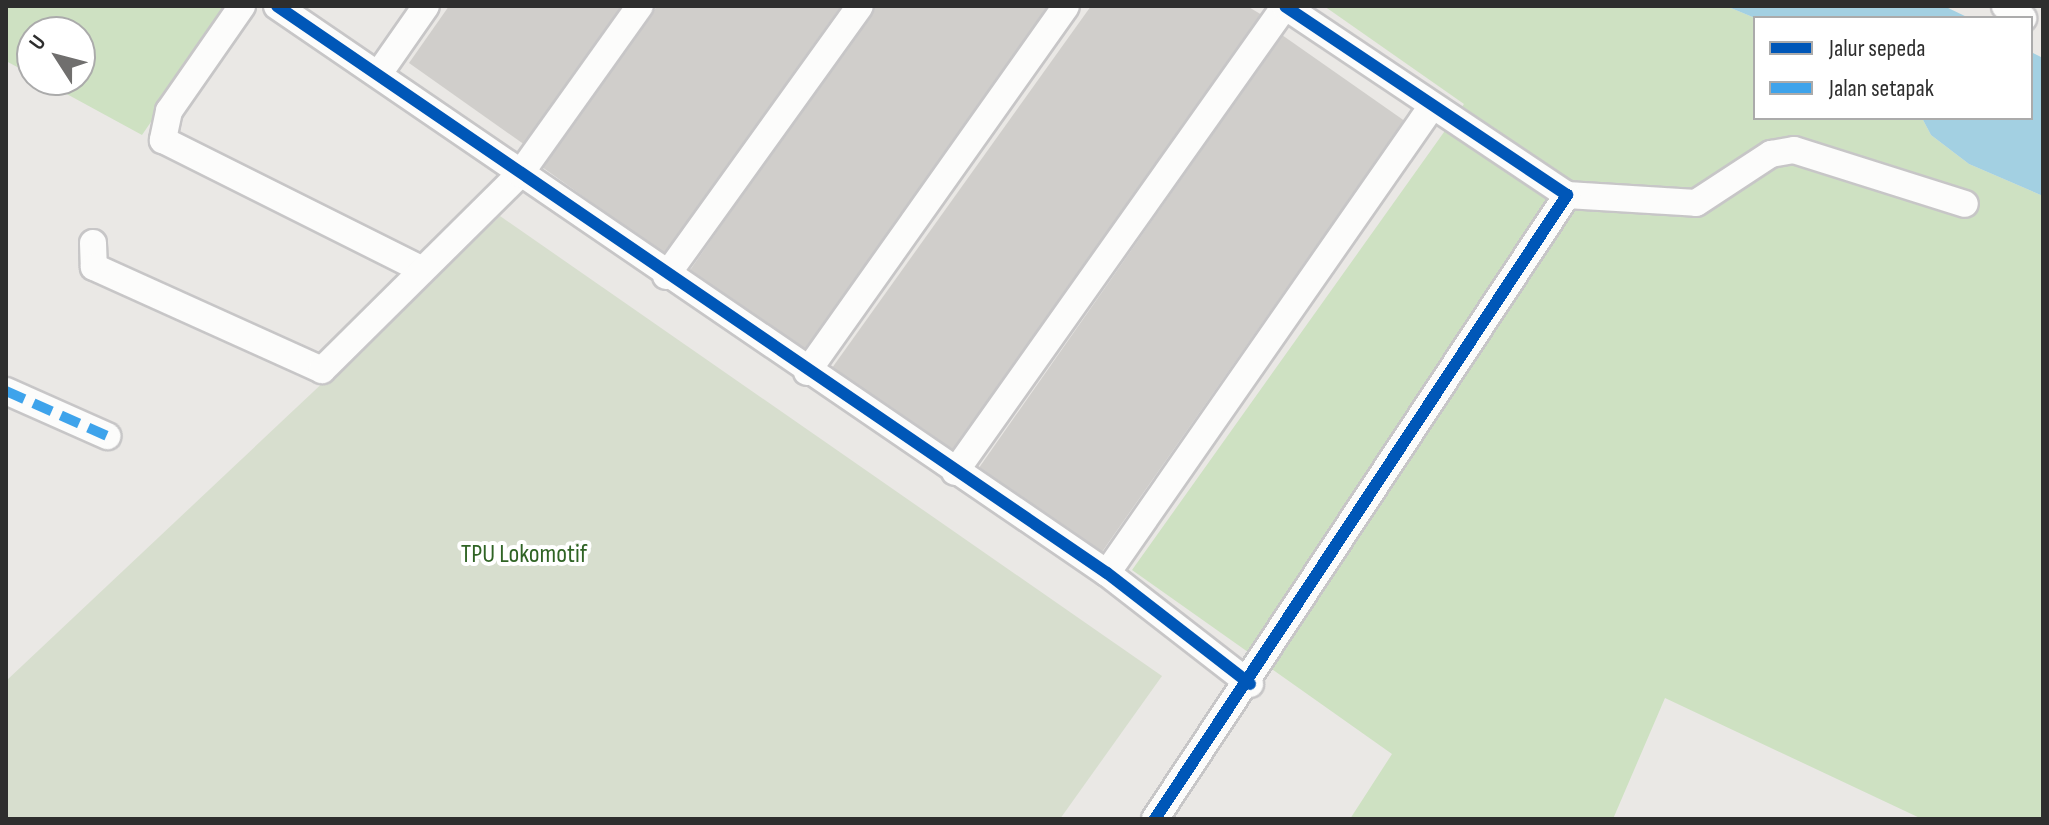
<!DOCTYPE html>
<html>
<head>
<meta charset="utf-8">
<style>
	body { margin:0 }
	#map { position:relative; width:2049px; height:825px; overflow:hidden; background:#eae8e5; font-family:"Sofia Sans Condensed",sans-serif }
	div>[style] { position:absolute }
	.green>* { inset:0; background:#cee1c2 }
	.cemetery>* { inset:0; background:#d7dece }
	.water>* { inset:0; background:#a3d0e2 }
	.building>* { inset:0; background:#d0cecb; transform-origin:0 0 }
	.roads { filter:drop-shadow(2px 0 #c7c6c7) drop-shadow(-2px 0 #c7c6c7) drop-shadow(0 2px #c7c6c7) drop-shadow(0 -2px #c7c6c7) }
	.minor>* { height:26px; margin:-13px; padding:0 13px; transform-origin:13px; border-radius:13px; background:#fcfcfb }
	.quiet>* { height:10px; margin-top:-5px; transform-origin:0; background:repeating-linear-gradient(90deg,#3ea3eb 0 20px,transparent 0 30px) }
	.cycleway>* { height:12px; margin:-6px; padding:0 6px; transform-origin:6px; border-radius:6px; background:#0057b8 }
	span { translate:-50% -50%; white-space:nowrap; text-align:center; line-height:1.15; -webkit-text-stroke:8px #fff; paint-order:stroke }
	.park-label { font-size:26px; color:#306425 }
	.frame { position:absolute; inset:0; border:8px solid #2e2e2e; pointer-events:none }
	.legend { position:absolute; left:1753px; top:16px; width:280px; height:104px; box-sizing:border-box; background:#fff; border:2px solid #ababab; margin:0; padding:10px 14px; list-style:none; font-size:24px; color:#2e2e2e }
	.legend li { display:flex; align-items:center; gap:16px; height:40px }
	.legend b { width:40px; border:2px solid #ababab }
	.north { position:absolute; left:16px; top:16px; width:80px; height:80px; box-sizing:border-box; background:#fff; border:2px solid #ababab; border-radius:50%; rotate:306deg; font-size:22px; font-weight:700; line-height:32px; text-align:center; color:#2e2e2e }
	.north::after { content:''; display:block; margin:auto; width:28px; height:36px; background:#706f6e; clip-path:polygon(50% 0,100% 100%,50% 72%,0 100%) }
</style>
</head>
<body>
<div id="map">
	<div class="green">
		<div style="clip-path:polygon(6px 6px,230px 6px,142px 135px,41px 80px,80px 80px,80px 32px,32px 32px,32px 75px,6px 61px)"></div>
		<div style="clip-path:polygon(1324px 6px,1726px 6px,1755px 18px,1755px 118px,1922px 118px,1931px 135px,1969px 164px,2043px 196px,2043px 819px,1922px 819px,1665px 698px,1613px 819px,1350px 819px,1392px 754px,1132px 570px,1464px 104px)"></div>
	</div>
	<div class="cemetery">
		<div style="clip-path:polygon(500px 216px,1162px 676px,1060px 819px,6px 819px,6px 681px)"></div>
	</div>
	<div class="water">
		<div style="clip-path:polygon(1726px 6px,1944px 6px,1969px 18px,1755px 18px)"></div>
		<div style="clip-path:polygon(2031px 52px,2043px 58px,2043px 196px,1969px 164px,1931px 135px,1922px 118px,2031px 118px)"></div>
	</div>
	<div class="building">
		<div style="clip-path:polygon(449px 6px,623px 6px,525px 145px,409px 63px)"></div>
		<div style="clip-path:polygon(657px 6px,841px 6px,664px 254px,542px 167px)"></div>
		<div style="clip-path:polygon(874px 6px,1055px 6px,810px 357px,688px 273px)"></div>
		<div style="clip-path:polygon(1091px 6px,1247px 6px,1262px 15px,951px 454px,832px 368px)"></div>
		<div style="left:1282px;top:35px;width:149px;height:534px;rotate:35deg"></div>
	</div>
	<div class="roads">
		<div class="minor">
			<div style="left:242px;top:6px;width:128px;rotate:124.8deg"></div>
			<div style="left:169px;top:111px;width:30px;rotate:102deg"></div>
			<div style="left:163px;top:140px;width:288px;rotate:26.6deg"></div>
			<div style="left:277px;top:6px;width:1005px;rotate:34.34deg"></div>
			<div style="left:1107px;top:573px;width:181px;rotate:37.8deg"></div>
			<div style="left:2005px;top:6px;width:22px;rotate:34deg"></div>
			<div style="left:380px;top:72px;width:80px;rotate:-55.1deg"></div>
			<div style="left:1567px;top:195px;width:129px;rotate:3.5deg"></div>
			<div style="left:1696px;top:203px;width:90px;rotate:-33.2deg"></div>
			<div style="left:1771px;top:154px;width:23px;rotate:-10deg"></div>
			<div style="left:1794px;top:150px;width:179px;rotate:17.5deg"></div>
			<div style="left:93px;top:243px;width:24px;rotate:88deg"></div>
			<div style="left:94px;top:267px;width:250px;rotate:24.3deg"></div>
			<div style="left:322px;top:370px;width:279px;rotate:-44.7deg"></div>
			<div style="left:520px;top:174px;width:206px;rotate:-54.5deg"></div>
			<div style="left:666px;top:276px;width:332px;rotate:-54.3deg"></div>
			<div style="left:807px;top:372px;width:448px;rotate:-54.7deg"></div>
			<div style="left:6px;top:391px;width:111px;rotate:24deg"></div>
			<div style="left:955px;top:472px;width:571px;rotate:-54.7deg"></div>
			<div style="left:1107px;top:573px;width:565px;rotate:-55.16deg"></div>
			<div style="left:1155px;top:819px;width:748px;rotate:-56.56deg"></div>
			<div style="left:1567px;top:195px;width:339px;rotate:-146.2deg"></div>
		</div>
	</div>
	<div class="quiet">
		<div style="left:6px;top:391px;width:111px;rotate:24deg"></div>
	</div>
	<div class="cycleway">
		<div style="left:277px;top:6px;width:1005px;rotate:34.34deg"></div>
		<div style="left:1107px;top:573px;width:181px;rotate:37.8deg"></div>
		<div style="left:1155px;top:819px;width:748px;rotate:-56.56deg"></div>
		<div style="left:1567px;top:195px;width:339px;rotate:-146.2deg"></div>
	</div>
	<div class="park-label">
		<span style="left:524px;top:555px">TPU Lokomotif</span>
	</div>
	<div class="frame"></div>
	<ul class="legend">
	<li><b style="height:10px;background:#0057b8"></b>Jalur sepeda</li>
	<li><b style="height:10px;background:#3ea3eb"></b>Jalan setapak</li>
	</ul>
	<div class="north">U</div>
</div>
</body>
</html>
